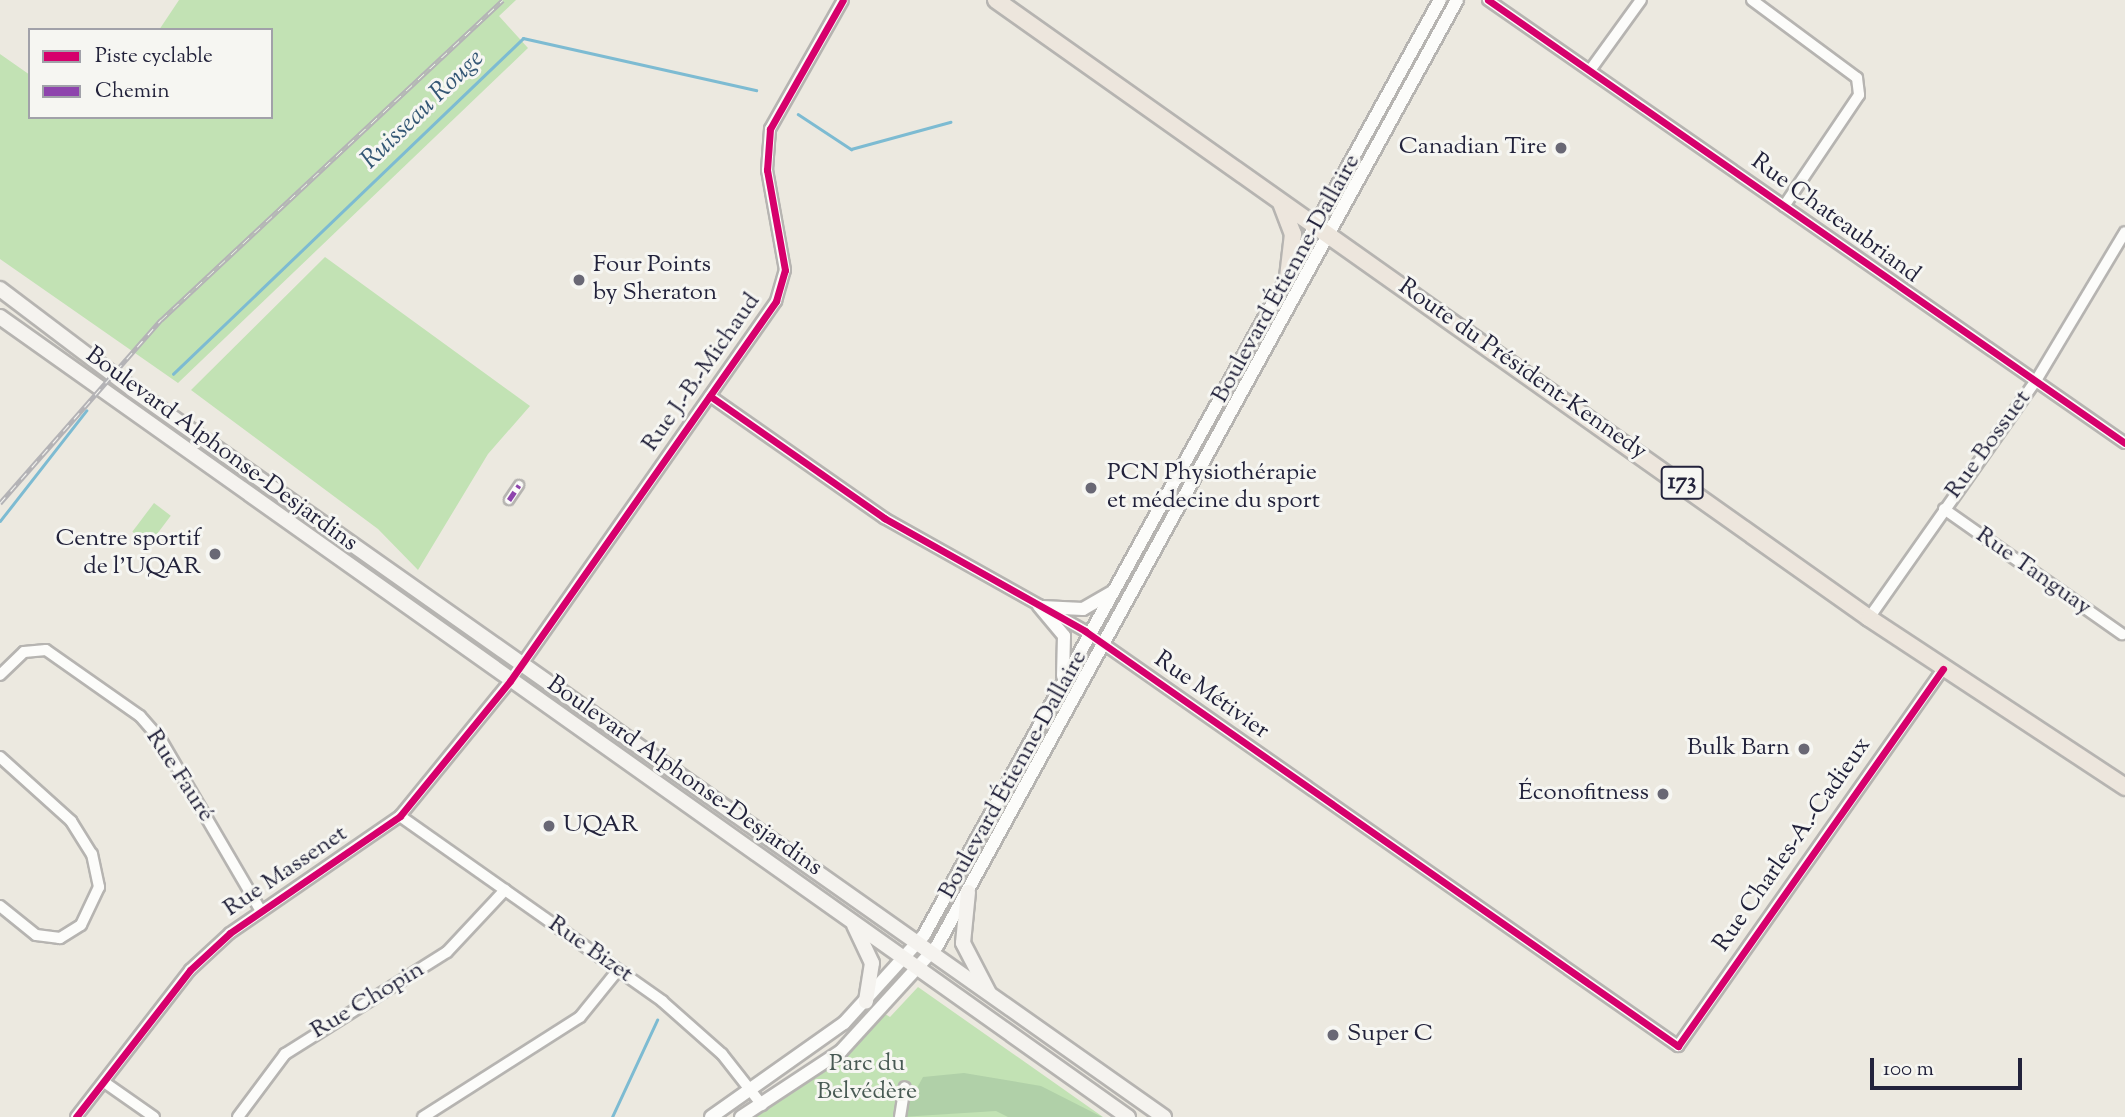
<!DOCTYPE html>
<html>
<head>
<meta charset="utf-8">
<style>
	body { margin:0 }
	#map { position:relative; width:2125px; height:1117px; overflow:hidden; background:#ece9e0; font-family:"Sorts Mill Goudy",serif }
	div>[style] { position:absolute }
	.green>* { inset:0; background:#c2e2b4; transform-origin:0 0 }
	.forest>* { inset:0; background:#b0d0a8 }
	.stream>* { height:2.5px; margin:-1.25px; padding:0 1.25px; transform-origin:1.25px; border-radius:1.25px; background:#7dbbd2 }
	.roads { filter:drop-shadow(2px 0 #b6b4b1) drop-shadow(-2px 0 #b6b4b1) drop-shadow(0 2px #b6b4b1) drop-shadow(0 -2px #b6b4b1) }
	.pedestrian>* { height:8px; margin:-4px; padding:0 4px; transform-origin:4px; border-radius:4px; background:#fcfcfa }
	.minor>* { height:10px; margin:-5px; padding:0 5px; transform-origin:5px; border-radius:5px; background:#fcfcfa }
	.tertiary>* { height:12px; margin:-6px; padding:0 6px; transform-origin:6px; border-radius:6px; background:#fcfcfa }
	.secondary>* { height:14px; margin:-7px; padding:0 7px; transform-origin:7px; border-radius:7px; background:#f5f3ef }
	.primary>* { height:16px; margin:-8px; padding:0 8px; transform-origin:8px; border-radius:8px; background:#ede6dd }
	.rail>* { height:5px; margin-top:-2.5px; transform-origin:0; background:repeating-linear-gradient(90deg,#f6f6f2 0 8px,#b4b3b6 0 16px); box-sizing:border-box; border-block:2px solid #b4b3b6 }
	.quiet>* { height:5px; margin-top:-2.5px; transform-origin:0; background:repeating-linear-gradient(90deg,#8e44ad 0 10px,transparent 0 15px) }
	.cycleway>* { height:7px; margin:-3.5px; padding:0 3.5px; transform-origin:3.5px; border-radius:3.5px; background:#d6006c }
	.dots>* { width:19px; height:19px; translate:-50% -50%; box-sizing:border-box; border:4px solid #f6f6f2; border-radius:50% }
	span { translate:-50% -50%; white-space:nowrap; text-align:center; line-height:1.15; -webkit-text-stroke:6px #f6f6f2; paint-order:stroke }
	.shield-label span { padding:2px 5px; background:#f6f6f2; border:2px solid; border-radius:5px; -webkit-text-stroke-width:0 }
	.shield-label { font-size:23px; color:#22223b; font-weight:700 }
	.poi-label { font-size:24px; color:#22223b }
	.right { translate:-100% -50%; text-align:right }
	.left { translate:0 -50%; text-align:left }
	.street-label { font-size:24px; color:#22223b }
	.park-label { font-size:24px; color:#485a54 }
	.water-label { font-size:26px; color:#345775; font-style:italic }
	.legend { position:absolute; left:28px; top:28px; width:245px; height:91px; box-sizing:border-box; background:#f6f6f2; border:2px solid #a1a1a9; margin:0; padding:9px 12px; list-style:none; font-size:21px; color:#22223b }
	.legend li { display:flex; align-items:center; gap:14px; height:35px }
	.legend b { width:35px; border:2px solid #a1a1a9 }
	.scale { position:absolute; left:1870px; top:1058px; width:152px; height:32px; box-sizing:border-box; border:4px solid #22223b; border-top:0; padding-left:9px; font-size:21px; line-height:24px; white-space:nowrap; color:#22223b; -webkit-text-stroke:5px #f6f6f2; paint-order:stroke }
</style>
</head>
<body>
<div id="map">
	<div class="green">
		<div style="clip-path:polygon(179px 0,516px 0,499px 16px,528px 48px,178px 383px,0 259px,0 54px,30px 75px,30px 117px,271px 117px,271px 30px,159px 30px)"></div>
		<div style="clip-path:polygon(325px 257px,530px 406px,488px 454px,418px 570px,378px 529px,191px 390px)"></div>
		<div style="left:154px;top:503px;width:21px;height:36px;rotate:37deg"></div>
		<div style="clip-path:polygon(918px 987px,1103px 1117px,741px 1117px,882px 1012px,890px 1017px)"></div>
	</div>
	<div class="forest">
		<div style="clip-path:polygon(964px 1073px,1041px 1086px,1102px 1117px,1008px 1117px,996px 1111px,901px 1117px,923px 1077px)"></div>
	</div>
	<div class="stream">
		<div style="left:798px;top:114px;width:64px;rotate:33.4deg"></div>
		<div style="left:851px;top:149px;width:103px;rotate:-15.3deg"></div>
		<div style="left:173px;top:374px;width:485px;rotate:-43.8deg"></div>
		<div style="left:523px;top:38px;width:239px;rotate:12.6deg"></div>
		<div style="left:0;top:521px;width:140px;rotate:-52deg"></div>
		<div style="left:612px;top:1117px;width:107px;rotate:-65.1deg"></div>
	</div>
	<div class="roads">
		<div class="pedestrian">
			<div style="left:509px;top:500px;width:18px;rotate:-56deg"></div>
		</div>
		<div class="minor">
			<div style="left:1488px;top:0;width:776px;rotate:34.82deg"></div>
			<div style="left:1752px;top:0;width:131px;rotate:36.6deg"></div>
			<div style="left:1857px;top:78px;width:17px;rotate:83deg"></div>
			<div style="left:1859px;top:95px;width:134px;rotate:124deg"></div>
			<div style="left:1591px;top:69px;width:85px;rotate:-54.1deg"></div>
			<div style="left:710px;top:396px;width:213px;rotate:35deg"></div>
			<div style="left:884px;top:518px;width:231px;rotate:29.3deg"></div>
			<div style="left:1085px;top:631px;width:724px;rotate:34.99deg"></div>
			<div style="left:1678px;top:1046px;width:461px;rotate:-54.9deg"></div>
			<div style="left:1944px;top:509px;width:218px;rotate:35.1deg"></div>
			<div style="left:1869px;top:618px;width:292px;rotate:-54.9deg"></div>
			<div style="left:2037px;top:379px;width:171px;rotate:-59.1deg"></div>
			<div style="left:0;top:675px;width:33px;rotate:-44deg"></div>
			<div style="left:24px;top:652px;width:22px;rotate:-5deg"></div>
			<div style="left:46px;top:650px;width:115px;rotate:35.1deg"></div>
			<div style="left:140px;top:716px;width:32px;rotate:49deg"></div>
			<div style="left:161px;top:740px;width:198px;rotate:59.7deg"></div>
			<div style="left:0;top:757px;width:96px;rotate:42deg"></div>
			<div style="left:71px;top:821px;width:39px;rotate:58deg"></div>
			<div style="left:92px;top:854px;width:34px;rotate:78deg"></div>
			<div style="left:99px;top:887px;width:42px;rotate:115.3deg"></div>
			<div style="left:81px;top:925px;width:25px;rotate:148deg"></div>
			<div style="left:60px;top:938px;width:24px;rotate:-173deg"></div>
			<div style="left:36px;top:935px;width:46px;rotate:-141.1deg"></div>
			<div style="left:400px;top:816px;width:321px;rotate:35.2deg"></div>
			<div style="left:662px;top:1001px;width:80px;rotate:41.5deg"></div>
			<div style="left:722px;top:1054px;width:65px;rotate:51.9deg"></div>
			<div style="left:104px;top:1082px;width:61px;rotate:35deg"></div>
			<div style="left:76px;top:1117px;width:186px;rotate:-52.2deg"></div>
			<div style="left:190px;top:970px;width:54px;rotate:-42.8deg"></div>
			<div style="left:230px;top:933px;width:206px;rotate:-34.5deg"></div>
			<div style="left:400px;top:816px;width:174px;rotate:-50.8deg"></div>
			<div style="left:510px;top:681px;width:464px;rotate:-55deg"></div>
			<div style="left:776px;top:301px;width:32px;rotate:-74deg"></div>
			<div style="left:785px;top:270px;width:102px;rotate:-100.2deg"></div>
			<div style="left:767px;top:170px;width:41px;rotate:-85.8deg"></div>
			<div style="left:770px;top:129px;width:148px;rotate:-60.5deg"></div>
			<div style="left:238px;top:1117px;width:79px;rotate:-53.3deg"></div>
			<div style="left:285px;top:1054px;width:191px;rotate:-32.2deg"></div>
			<div style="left:447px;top:952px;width:85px;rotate:-46.9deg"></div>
			<div style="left:423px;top:1117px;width:186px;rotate:-32.5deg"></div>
			<div style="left:580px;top:1017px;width:60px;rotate:-51deg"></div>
			<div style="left:900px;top:1117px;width:30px;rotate:-81deg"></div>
		</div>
		<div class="tertiary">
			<div style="left:1039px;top:606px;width:39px;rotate:50deg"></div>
			<div style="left:1064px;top:636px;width:40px;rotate:91.4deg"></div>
			<div style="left:1042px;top:607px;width:41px;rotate:2.8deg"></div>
			<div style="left:1083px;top:609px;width:34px;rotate:-30deg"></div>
			<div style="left:711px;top:1117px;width:163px;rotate:-35.3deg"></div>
			<div style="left:844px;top:1023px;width:119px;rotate:-47.7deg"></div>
			<div style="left:924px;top:935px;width:1068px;rotate:-61.11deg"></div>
			<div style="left:741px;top:1117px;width:120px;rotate:-33.4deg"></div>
			<div style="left:841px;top:1051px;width:142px;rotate:-47.6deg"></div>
			<div style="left:937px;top:946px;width:1079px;rotate:-61.2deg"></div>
		</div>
		<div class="secondary">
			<div style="left:0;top:289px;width:166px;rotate:37.1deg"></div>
			<div style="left:132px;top:389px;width:1263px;rotate:35.2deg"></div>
			<div style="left:0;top:317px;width:1383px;rotate:35.35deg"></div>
			<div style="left:968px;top:892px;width:51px;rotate:95.6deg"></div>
			<div style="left:963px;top:943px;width:56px;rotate:62.5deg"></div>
			<div style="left:854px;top:925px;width:42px;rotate:64.7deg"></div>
			<div style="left:872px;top:963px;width:39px;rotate:99deg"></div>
		</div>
		<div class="primary">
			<div style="left:996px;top:0;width:1070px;rotate:35.29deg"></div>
			<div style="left:1869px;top:618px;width:307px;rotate:33.4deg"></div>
			<div style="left:1281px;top:203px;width:33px;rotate:69deg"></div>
			<div style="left:1293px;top:234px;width:43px;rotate:96.6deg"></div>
		</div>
	</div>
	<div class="rail">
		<div style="left:0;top:503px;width:244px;rotate:-48.7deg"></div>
		<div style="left:161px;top:320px;width:468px;rotate:-43.1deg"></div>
	</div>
	<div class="quiet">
		<div style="left:509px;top:500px;width:18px;rotate:-56deg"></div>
	</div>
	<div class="cycleway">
		<div style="left:1488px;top:0;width:776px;rotate:34.82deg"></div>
		<div style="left:710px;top:396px;width:213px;rotate:35deg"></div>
		<div style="left:884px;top:518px;width:231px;rotate:29.3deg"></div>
		<div style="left:1085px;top:631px;width:724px;rotate:34.99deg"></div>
		<div style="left:1678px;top:1046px;width:461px;rotate:-54.9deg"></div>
		<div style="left:76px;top:1117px;width:186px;rotate:-52.2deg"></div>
		<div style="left:190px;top:970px;width:54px;rotate:-42.8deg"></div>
		<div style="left:230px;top:933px;width:206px;rotate:-34.5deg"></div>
		<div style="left:400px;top:816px;width:174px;rotate:-50.8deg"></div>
		<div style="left:510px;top:681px;width:464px;rotate:-55deg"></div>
		<div style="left:776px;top:301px;width:32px;rotate:-74deg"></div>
		<div style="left:785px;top:270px;width:102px;rotate:-100.2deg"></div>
		<div style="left:767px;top:170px;width:41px;rotate:-85.8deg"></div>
		<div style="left:770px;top:129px;width:148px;rotate:-60.5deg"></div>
	</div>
	<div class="dots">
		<div style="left:1561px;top:148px;background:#696875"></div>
		<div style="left:579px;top:280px;background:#696875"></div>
		<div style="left:1091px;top:488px;background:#696875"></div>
		<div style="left:215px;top:554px;background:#696875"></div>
		<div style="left:1804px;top:749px;background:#696875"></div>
		<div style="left:1663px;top:794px;background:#696875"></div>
		<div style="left:549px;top:826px;background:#696875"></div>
		<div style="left:1333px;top:1035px;background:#696875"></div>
	</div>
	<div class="shield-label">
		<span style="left:1682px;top:483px">173</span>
	</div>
	<div class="poi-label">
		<span class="right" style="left:1547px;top:148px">Canadian Tire</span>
		<span class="left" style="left:593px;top:280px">Four Points<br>by Sheraton</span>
		<span class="left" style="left:1107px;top:488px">PCN Physiothérapie<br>et médecine du sport</span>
		<span class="right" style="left:201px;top:554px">Centre sportif<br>de l'UQAR</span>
		<span class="right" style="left:1790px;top:749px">Bulk Barn</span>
		<span class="right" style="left:1649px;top:794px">Éconofitness</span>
		<span class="left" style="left:563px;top:826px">UQAR</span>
		<span class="left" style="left:1347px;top:1035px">Super C</span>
	</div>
	<div class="street-label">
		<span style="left:1835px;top:219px;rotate:36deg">Rue Chateaubriand</span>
		<span style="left:1287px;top:279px;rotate:-61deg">Boulevard Étienne-Dallaire</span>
		<span style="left:1522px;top:370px;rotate:35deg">Route du Président-Kennedy</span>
		<span style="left:702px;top:373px;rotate:-55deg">Rue J.-B.-Michaud</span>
		<span style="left:1989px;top:445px;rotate:-54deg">Rue Bossuet</span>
		<span style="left:221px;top:450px;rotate:36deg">Boulevard Alphonse-Desjardins</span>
		<span style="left:2033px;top:572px;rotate:35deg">Rue Tanguay</span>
		<span style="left:1211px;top:696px;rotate:35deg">Rue Métivier</span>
		<span style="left:1014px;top:775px;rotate:-61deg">Boulevard Étienne-Dallaire</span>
		<span style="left:179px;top:776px;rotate:57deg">Rue Fauré</span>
		<span style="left:684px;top:777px;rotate:35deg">Boulevard Alphonse-Desjardins</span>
		<span style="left:1793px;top:845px;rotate:-55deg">Rue Charles-A.-Cadieux</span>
		<span style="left:286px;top:872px;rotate:-34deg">Rue Massenet</span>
		<span style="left:590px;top:950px;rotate:35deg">Rue Bizet</span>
		<span style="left:368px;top:1001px;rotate:-31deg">Rue Chopin</span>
	</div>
	<div class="park-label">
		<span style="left:867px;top:1079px">Parc du<br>Belvédère</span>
	</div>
	<div class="water-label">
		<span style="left:423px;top:110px;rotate:-44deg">Ruisseau Rouge</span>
	</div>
	<ul class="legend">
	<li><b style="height:9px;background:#d6006c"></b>Piste cyclable</li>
	<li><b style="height:9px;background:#8e44ad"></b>Chemin</li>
	</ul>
	<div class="scale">100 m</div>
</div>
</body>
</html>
